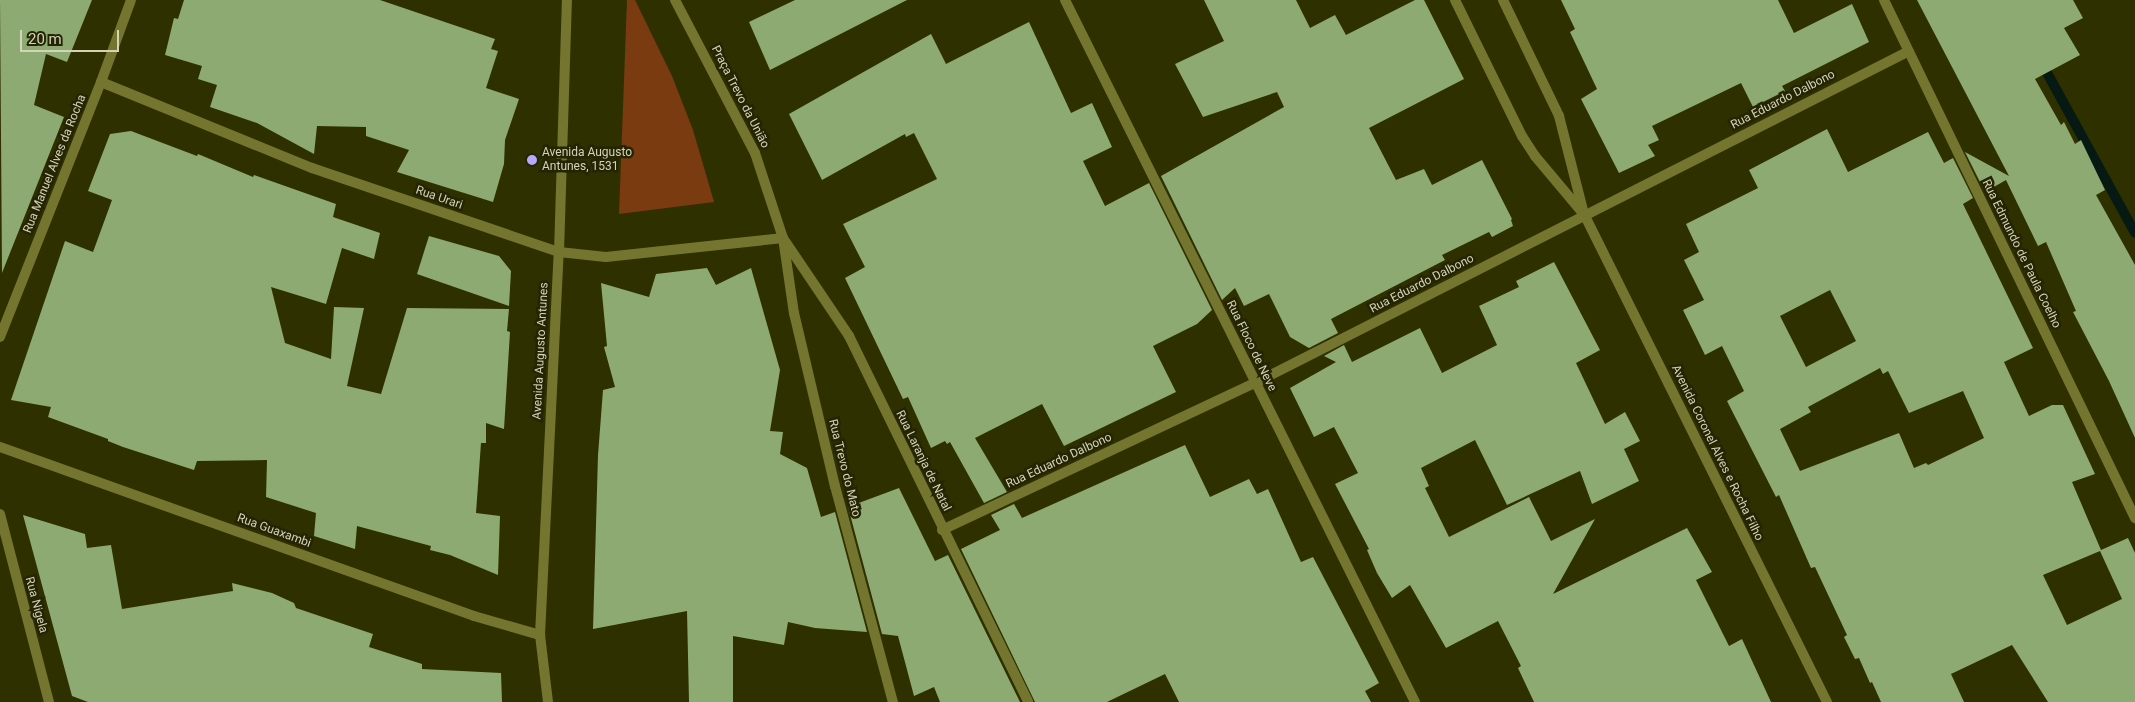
<!DOCTYPE html>
<html>
<head>
<meta charset="utf-8">
<style>
	body { margin:0 }
	#map { position:relative; width:2135px; height:702px; overflow:hidden; background:#2f3000; font-family:Roboto,sans-serif }
	div>[style] { position:absolute }
	.green>* { inset:0; background:#793b0f }
	.stream>* { height:10px; margin:-5px; padding:0 5px; transform-origin:5px; border-radius:5px; background:#061a13 }
	.building>* { inset:0; background:#8daa73 }
	.street>* { height:10px; margin:-5px; padding:0 5px; transform-origin:5px; border-radius:5px; background:#74762f }
	.dots>* { width:14px; height:14px; translate:-50% -50%; box-sizing:border-box; border:2px solid #252505; border-radius:50% }
	span { translate:-50% -50%; white-space:nowrap; text-align:center; line-height:1.15; -webkit-text-stroke:5px #252505; paint-order:stroke }
	.street-label { font-size:12px; color:#d2d4b5 }
	.poi-label { font-size:12px; color:#d2d4b5 }
	.left { translate:0 -50%; text-align:left }
	.scale { position:absolute; left:20px; top:30px; width:99px; height:22px; box-sizing:border-box; border:2px solid #d2d4b5; border-top:0; padding-left:6px; font-size:15px; line-height:18px; white-space:nowrap; color:#d2d4b5; -webkit-text-stroke:4px #252505; paint-order:stroke }
</style>
</head>
<body>
<div id="map">
	<div class="green">
		<div style="clip-path:polygon(627px 0,635px 0,672px 76px,693px 130px,714px 202px,619px 214px)"></div>
	</div>
	<div class="stream">
		<div style="left:2040px;top:60px;width:197px;rotate:61.2deg"></div>
	</div>
	<div class="building">
		<div style="clip-path:polygon(0 0,92px 0,67px 62px,46px 54px,34px 105px,64px 117px,2px 273px)"></div>
		<div style="clip-path:polygon(184px 0,380px 0,495px 39px,491px 49px,498px 51px,486px 88px,519px 99px,505px 140px,504px 164px,493px 202px,397px 172px,409px 150px,366px 136px,366px 127px,317px 126px,314px 154px,257px 123px,210px 107px,217px 85px,198px 79px,202px 66px,165px 55px,174px 18px,178px 19px)"></div>
		<div style="clip-path:polygon(795px 0,907px 0,770px 70px,749px 22px)"></div>
		<div style="clip-path:polygon(1204px 0,1296px 0,1310px 28px,1335px 15px,1346px 35px,1415px 0,1424px 0,1464px 79px,1369px 128px,1396px 180px,1424px 169px,1432px 185px,1482px 160px,1512px 219px,1511px 220px,1513px 226px,1492px 237px,1489px 232px,1442px 255px,1445px 260px,1331px 319px,1338px 333px,1309px 348px,1290px 337px,1269px 294px,1244px 306px,1235px 288px,1222px 300px,1161px 176px,1284px 107px,1277px 92px,1203px 117px,1175px 64px,1224px 41px)"></div>
		<div style="clip-path:polygon(1561px 0,1778px 0,1794px 33px,1852px 4px,1869px 42px,1782px 86px,1785px 91px,1753px 107px,1741px 83px,1652px 126px,1659px 140px,1648px 145px,1655px 156px,1619px 173px,1581px 99px,1597px 89px,1570px 32px,1575px 29px)"></div>
		<div style="clip-path:polygon(1917px 0,2073px 0,2083px 18px,2064px 28px,2080px 55px,2035px 79px,2061px 125px,2064px 122px,2075px 144px,2081px 140px,2105px 190px,2096px 195px,2135px 265px,2135px 438px,2109px 381px,2073px 312px,2076px 311px,2046px 242px,2038px 246px,2006px 180px,1985px 192px,1965px 152px,2009px 176px)"></div>
		<div style="clip-path:polygon(1029px 22px,1071px 113px,1092px 103px,1112px 147px,1083px 161px,1105px 206px,1149px 183px,1212px 310px,1197px 324px,1153px 346px,1176px 392px,1064px 446px,1042px 404px,975px 438px,1007px 492px,984px 503px,950px 442px,947px 444px,945px 441px,931px 448px,908px 397px,903px 399px,845px 278px,865px 267px,843px 224px,937px 179px,914px 133px,906px 137px,905px 134px,822px 180px,789px 114px,931px 34px,946px 64px)"></div>
		<div style="clip-path:polygon(evenodd,1827px 129px,1848px 172px,1928px 132px,1944px 163px,1953px 158px,1973px 198px,1963px 204px,2033px 348px,2004px 362px,2029px 416px,2052px 405px,2063px 405px,2095px 474px,2072px 482px,2101px 550px,2128px 538px,2135px 553px,2135px 702px,2048px 702px,2012px 645px,1951px 674px,1964px 702px,1881px 702px,1872px 682px,1870px 683px,1859px 658px,1855px 659px,1844px 637px,1847px 635px,1815px 567px,1811px 568px,1779px 495px,1776px 497px,1727px 401px,1744px 391px,1722px 346px,1705px 355px,1683px 310px,1704px 300px,1684px 260px,1699px 252px,1686px 224px,1758px 188px,1749px 170px,1827px 129px,1830px 290px,1856px 341px,1806px 367px,1780px 316px,1830px 290px,1827px 129px,1880px 368px,1883px 374px,1888px 371px,1909px 413px,1963px 391px,1984px 438px,1928px 465px,1926px 463px,1914px 468px,1899px 433px,1800px 471px,1780px 429px,1811px 412px,1808px 407px,1880px 368px,1827px 129px,2100px 551px,2122px 599px,2067px 625px,2043px 575px,2100px 551px)"></div>
		<div style="clip-path:polygon(131px 131px,197px 156px,198px 154px,253px 177px,254px 175px,336px 204px,333px 217px,380px 233px,374px 259px,342px 248px,326px 304px,271px 287px,285px 343px,331px 359px,334px 307px,364px 308px,347px 386px,381px 394px,407px 308px,509px 309px,507px 331px,510px 332px,504px 429px,486px 423px,486px 443px,481px 443px,476px 513px,500px 516px,498px 575px,450px 555px,430px 550px,431px 546px,357px 526px,355px 549px,314px 536px,316px 513px,266px 497px,267px 460px,197px 461px,194px 470px,123px 447px,108px 441px,108px 439px,48px 417px,51px 407px,11px 400px,65px 241px,93px 252px,112px 200px,88px 191px,110px 134px)"></div>
		<div style="clip-path:polygon(429px 236px,499px 256px,511px 271px,509px 306px,417px 274px)"></div>
		<div style="clip-path:polygon(1554px 262px,1600px 350px,1576px 363px,1605px 424px,1625px 412px,1640px 441px,1624px 449px,1639px 481px,1592px 504px,1580px 471px,1507px 505px,1475px 440px,1421px 468px,1429px 486px,1425px 488px,1449px 537px,1529px 497px,1551px 541px,1595px 519px,1553px 594px,1687px 528px,1712px 572px,1696px 580px,1729px 646px,1742px 639px,1771px 702px,1534px 702px,1518px 668px,1521px 666px,1498px 621px,1446px 648px,1410px 585px,1392px 598px,1377px 573px,1367px 550px,1369px 549px,1335px 484px,1358px 473px,1334px 427px,1314px 437px,1290px 388px,1336px 362px,1324px 356px,1344px 345px,1352px 362px,1420px 328px,1442px 373px,1497px 345px,1479px 306px,1519px 287px,1516px 281px)"></div>
		<div style="clip-path:polygon(707px 268px,716px 285px,751px 268px,780px 370px,770px 431px,783px 432px,780px 454px,807px 468px,821px 517px,835px 512px,867px 632px,815px 628px,788px 622px,784px 645px,733px 636px,733px 702px,689px 702px,687px 611px,593px 629px,598px 455px,603px 390px,615px 387px,604px 347px,607px 346px,601px 283px,649px 297px,656px 274px)"></div>
		<div style="clip-path:polygon(1185px 445px,1210px 497px,1249px 479px,1257px 494px,1268px 489px,1301px 562px,1313px 557px,1379px 683px,1365px 691px,1371px 702px,1179px 702px,1165px 674px,1107px 702px,1035px 702px,961px 549px,1000px 530px,991px 515px,1014px 504px,1022px 518px)"></div>
		<div style="clip-path:polygon(899px 488px,935px 561px,948px 555px,1020px 702px,940px 702px,934px 687px,914px 696px,898px 636px,882px 634px,848px 507px)"></div>
		<div style="clip-path:polygon(23px 515px,85px 534px,87px 548px,111px 545px,122px 609px,233px 591px,232px 583px,272px 593px,294px 603px,296px 608px,373px 634px,369px 647px,422px 664px,422px 669px,501px 673px,502px 702px,88px 702px,72px 696px)"></div>
	</div>
	<div class="street">
		<div style="left:675px;top:0;width:173px;rotate:62.4deg"></div>
		<div style="left:755px;top:153px;width:89px;rotate:71.8deg"></div>
		<div style="left:783px;top:238px;width:76px;rotate:81.7deg"></div>
		<div style="left:794px;top:313px;width:178px;rotate:76.7deg"></div>
		<div style="left:835px;top:486px;width:224px;rotate:75deg"></div>
		<div style="left:1065px;top:0;width:784px;rotate:63.5deg"></div>
		<div style="left:1455px;top:0;width:152px;rotate:63.8deg"></div>
		<div style="left:1522px;top:136px;width:24px;rotate:57deg"></div>
		<div style="left:1535px;top:156px;width:73px;rotate:50deg"></div>
		<div style="left:1503px;top:0;width:129px;rotate:64.2deg"></div>
		<div style="left:1559px;top:116px;width:101px;rotate:75.7deg"></div>
		<div style="left:1584px;top:214px;width:545px;rotate:63.53deg"></div>
		<div style="left:1884px;top:0;width:576px;rotate:64.15deg"></div>
		<div style="left:101px;top:82px;width:228px;rotate:22.2deg"></div>
		<div style="left:312px;top:168px;width:261px;rotate:18.8deg"></div>
		<div style="left:559px;top:252px;width:47px;rotate:6.1deg"></div>
		<div style="left:606px;top:257px;width:178px;rotate:-6.1deg"></div>
		<div style="left:785px;top:241px;width:115px;rotate:56deg"></div>
		<div style="left:849px;top:336px;width:407px;rotate:63.9deg"></div>
		<div style="left:0;top:337px;width:274px;rotate:-68.4deg"></div>
		<div style="left:101px;top:82px;width:87px;rotate:-69.9deg"></div>
		<div style="left:0;top:447px;width:503px;rotate:19.62deg"></div>
		<div style="left:474px;top:616px;width:69px;rotate:16.1deg"></div>
		<div style="left:0;top:514px;width:194px;rotate:75.4deg"></div>
		<div style="left:942px;top:530px;width:346px;rotate:-25.2deg"></div>
		<div style="left:1255px;top:383px;width:733px;rotate:-26.91deg"></div>
		<div style="left:548px;top:702px;width:67px;rotate:-96.8deg"></div>
		<div style="left:540px;top:635px;width:383px;rotate:-87.2deg"></div>
		<div style="left:559px;top:252px;width:252px;rotate:-88.2deg"></div>
	</div>
	<div class="dots">
		<div style="left:532px;top:160px;background:#b7abf8"></div>
	</div>
	<div class="street-label">
		<span style="left:740px;top:97px;rotate:63deg">Praça Trevo da União</span>
		<span style="left:1783px;top:100px;rotate:-27deg">Rua Eduardo Dalbono</span>
		<span style="left:55px;top:164px;rotate:-68deg">Rua Manuel Alves da Rocha</span>
		<span style="left:439px;top:198px;rotate:19deg">Rua Urari</span>
		<span style="left:2021px;top:254px;rotate:64deg">Rua Edmundo de Paula Coelho</span>
		<span style="left:1422px;top:284px;rotate:-27deg">Rua Eduardo Dalbono</span>
		<span style="left:1251px;top:346px;rotate:64deg">Rua Floco de Neve</span>
		<span style="left:541px;top:351px;rotate:-87deg">Avenida Augusto Antunes</span>
		<span style="left:1717px;top:453px;rotate:64deg">Avenida Coronel Alves e Rocha Filho</span>
		<span style="left:923px;top:461px;rotate:64deg">Rua Laranja de Natal</span>
		<span style="left:1059px;top:461px;rotate:-25deg">Rua Eduardo Dalbono</span>
		<span style="left:844px;top:468px;rotate:76deg">Rua Trevo do Mato</span>
		<span style="left:274px;top:531px;rotate:20deg">Rua Guaxambi</span>
		<span style="left:36px;top:605px;rotate:75deg">Rua Nigela</span>
	</div>
	<div class="poi-label">
		<span class="left" style="left:542px;top:160px">Avenida Augusto<br>Antunes, 1531</span>
	</div>
	<div class="scale">20 m</div>
</div>
</body>
</html>
